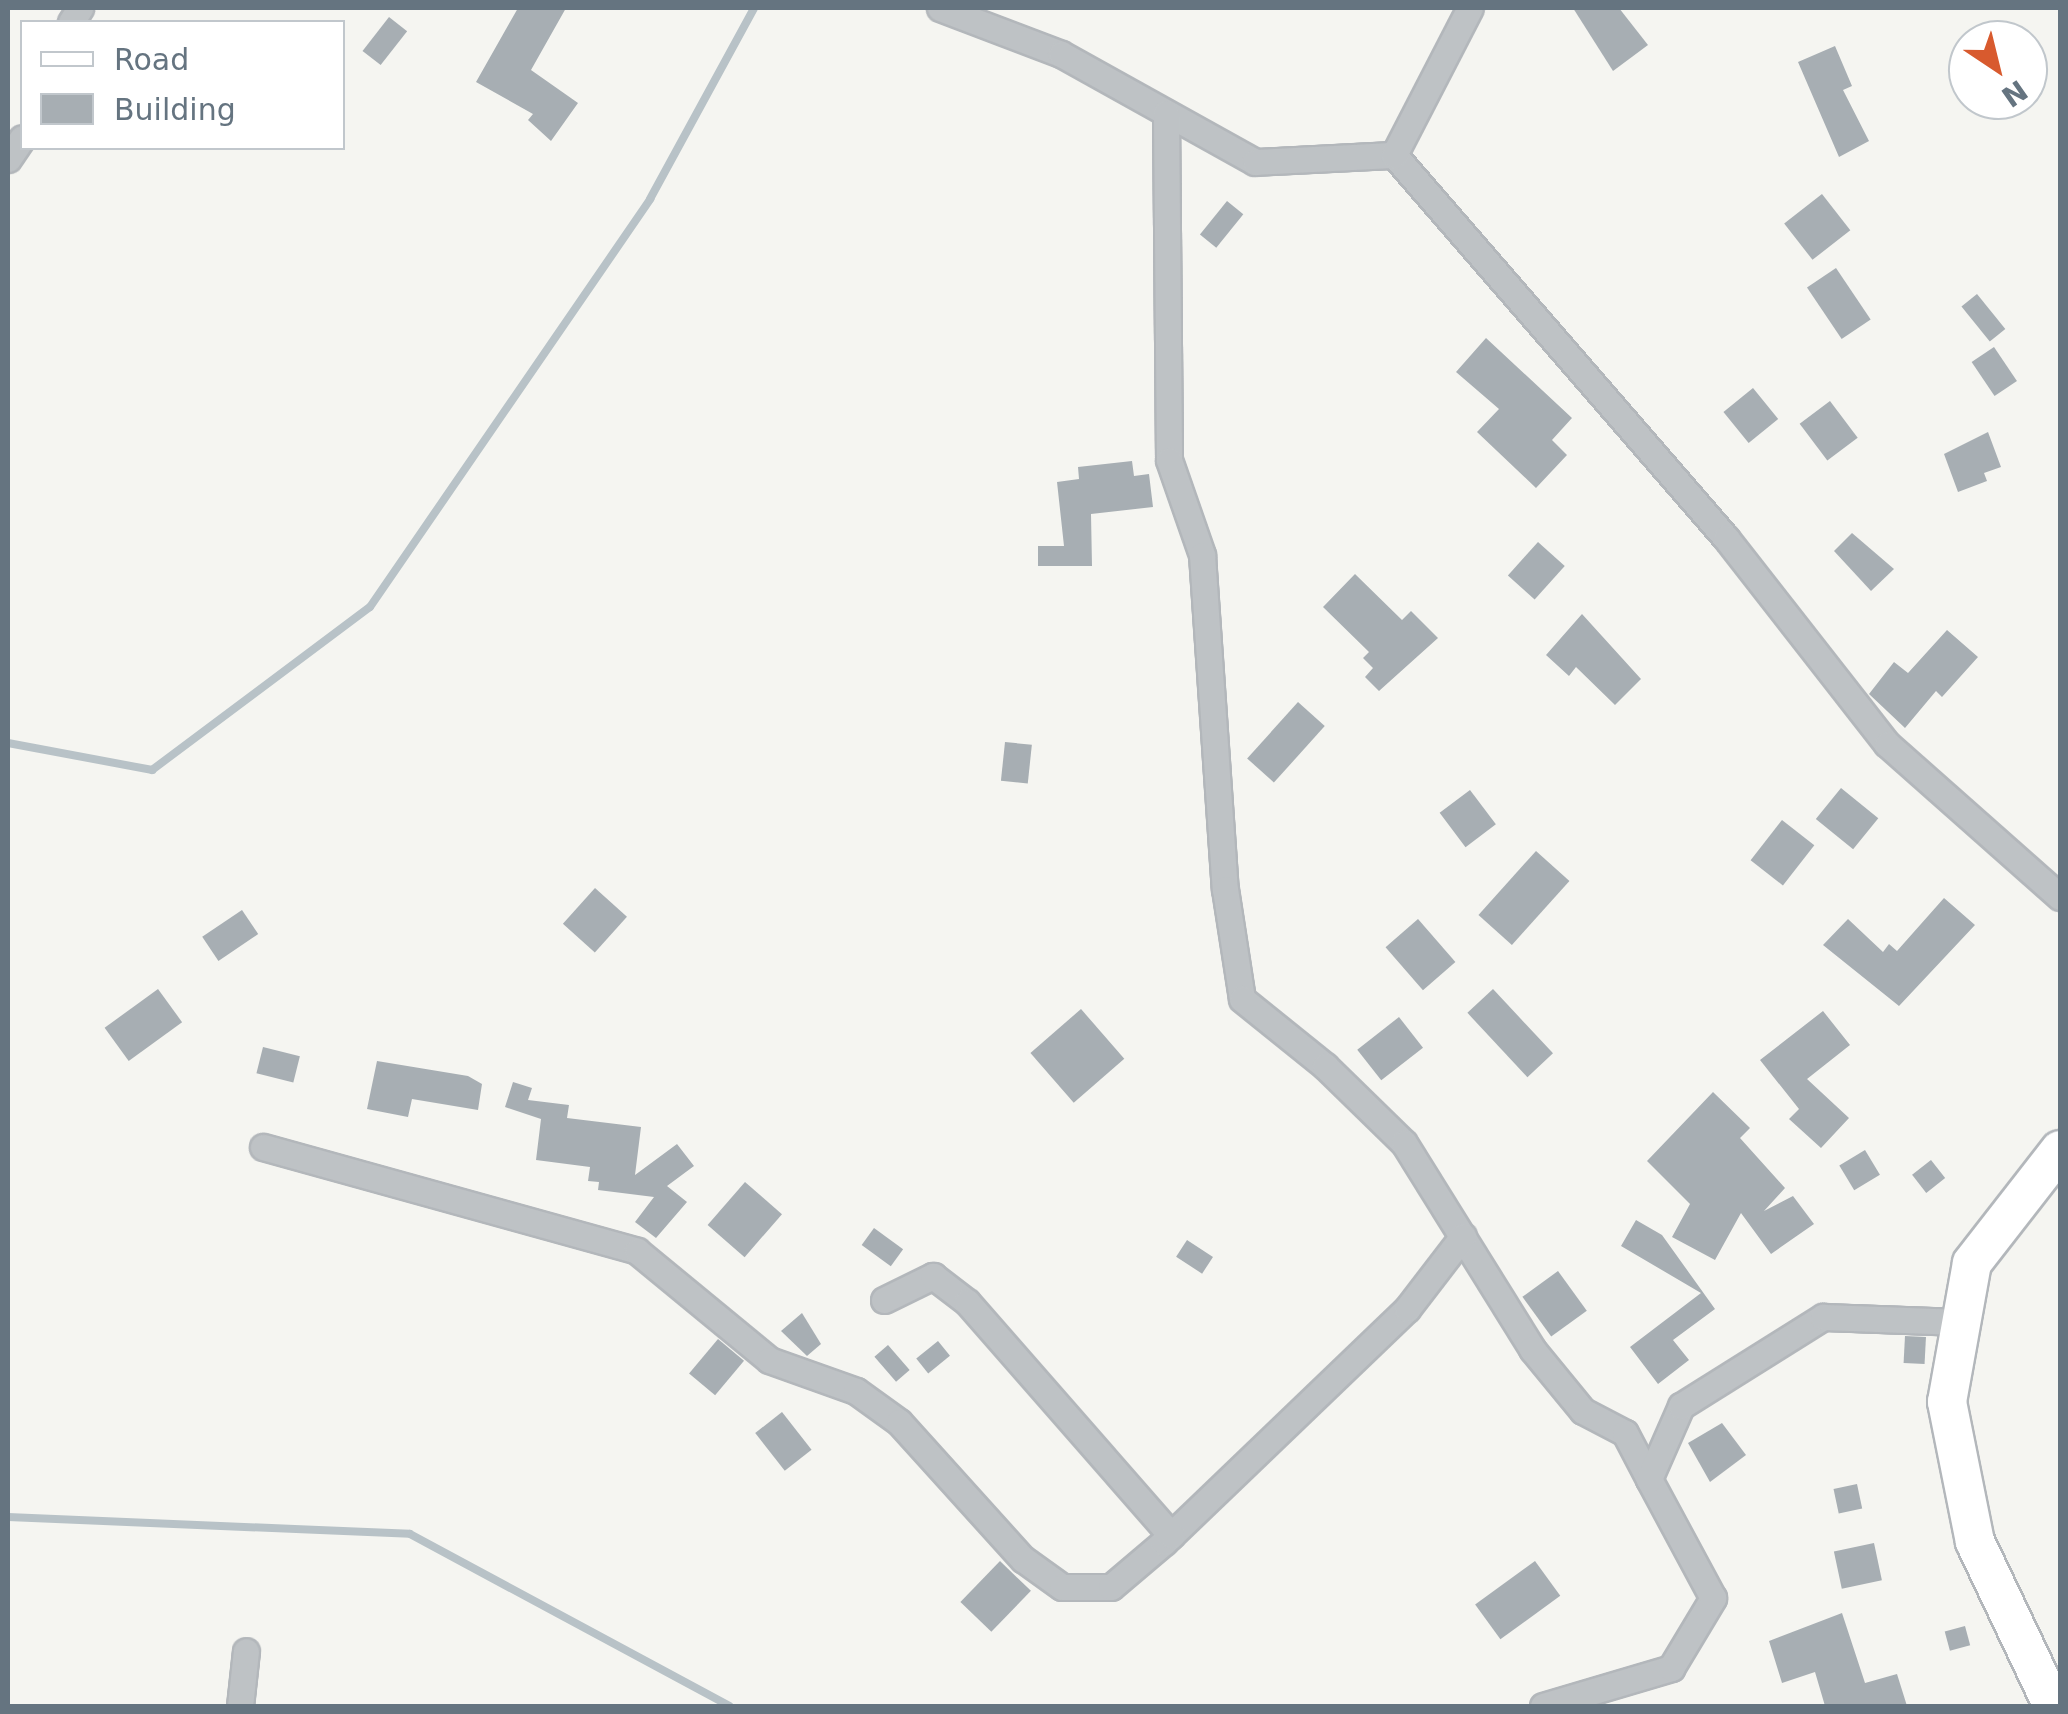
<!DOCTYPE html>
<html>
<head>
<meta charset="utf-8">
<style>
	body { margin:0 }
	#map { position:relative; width:2068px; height:1714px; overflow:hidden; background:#f5f5f1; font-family:"DejaVu Sans",sans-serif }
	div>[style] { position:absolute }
	.stream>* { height:8px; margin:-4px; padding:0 4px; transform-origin:4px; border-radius:4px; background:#b8c2c7 }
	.building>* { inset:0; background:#a7aeb3; transform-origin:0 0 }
	.roads { filter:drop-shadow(2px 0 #b3b7bb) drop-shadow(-2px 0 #b3b7bb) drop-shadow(0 2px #b3b7bb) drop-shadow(0 -2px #b3b7bb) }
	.street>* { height:25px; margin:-12.5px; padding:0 12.5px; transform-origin:12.5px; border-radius:12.5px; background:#bec2c5 }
	.secondary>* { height:38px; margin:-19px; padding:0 19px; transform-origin:19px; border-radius:19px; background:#fff }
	span { translate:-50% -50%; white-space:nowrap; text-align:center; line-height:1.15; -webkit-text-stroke:10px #fff; paint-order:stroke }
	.frame { position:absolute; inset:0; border:10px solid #657480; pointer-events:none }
	.legend { position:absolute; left:20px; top:20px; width:325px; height:130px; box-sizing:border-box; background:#fff; border:2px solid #c1c7cc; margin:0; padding:12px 18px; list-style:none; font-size:30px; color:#657480 }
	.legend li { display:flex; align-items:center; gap:20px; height:50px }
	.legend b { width:50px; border:2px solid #c1c7cc }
	.north { position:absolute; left:1948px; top:20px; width:100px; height:100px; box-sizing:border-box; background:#fff; border:2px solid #c1c7cc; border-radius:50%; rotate:145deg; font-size:28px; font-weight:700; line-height:40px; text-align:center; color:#657480 }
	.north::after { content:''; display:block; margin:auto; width:35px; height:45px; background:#d85a2e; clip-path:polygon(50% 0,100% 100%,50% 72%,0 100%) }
</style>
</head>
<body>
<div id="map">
	<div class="stream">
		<div style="left:8px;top:743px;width:147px;rotate:10.6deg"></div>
		<div style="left:152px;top:770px;width:272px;rotate:-36.8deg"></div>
		<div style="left:370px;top:607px;width:495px;rotate:-55.5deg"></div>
		<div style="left:650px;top:199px;width:217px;rotate:-61.4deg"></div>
		<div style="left:8px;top:1517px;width:402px;rotate:2.4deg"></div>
		<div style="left:410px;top:1534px;width:363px;rotate:28.3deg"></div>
	</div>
	<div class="building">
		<div style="clip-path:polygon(518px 8px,566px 8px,531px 70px,578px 103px,551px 141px,528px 120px,533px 114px,476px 82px)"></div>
		<div style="clip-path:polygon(1573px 8px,1619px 8px,1648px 45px,1613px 71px)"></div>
		<div style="left:389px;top:17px;width:23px;height:43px;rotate:38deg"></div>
		<div style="clip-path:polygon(1835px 46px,1852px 86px,1843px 90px,1869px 141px,1839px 157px,1798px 62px)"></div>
		<div style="left:1822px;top:194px;width:46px;height:48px;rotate:52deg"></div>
		<div style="left:1227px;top:201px;width:21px;height:43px;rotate:39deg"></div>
		<div style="left:1836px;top:268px;width:62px;height:35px;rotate:56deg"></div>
		<div style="left:1977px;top:294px;width:45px;height:20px;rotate:51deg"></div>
		<div style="clip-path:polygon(1486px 338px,1572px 418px,1552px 440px,1567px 455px,1536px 488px,1477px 432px,1499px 409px,1456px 372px)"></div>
		<div style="left:1994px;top:347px;width:41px;height:27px;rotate:56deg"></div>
		<div style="left:1753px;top:388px;width:40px;height:38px;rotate:51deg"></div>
		<div style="left:1830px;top:401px;width:46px;height:38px;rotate:53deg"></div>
		<div style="clip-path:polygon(1988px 432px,2001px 467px,1984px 473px,1987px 481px,1958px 492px,1944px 454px)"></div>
		<div style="clip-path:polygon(1132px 461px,1134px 476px,1149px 474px,1153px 507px,1091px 514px,1092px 566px,1038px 566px,1038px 546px,1064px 546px,1057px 482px,1079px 479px,1078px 467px)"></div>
		<div style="clip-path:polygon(1852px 533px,1894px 569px,1871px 591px,1834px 551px)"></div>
		<div style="left:1538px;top:542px;width:36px;height:45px;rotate:42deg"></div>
		<div style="clip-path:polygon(1355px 574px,1402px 620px,1411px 611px,1438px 638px,1379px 691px,1365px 677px,1373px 668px,1363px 658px,1369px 652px,1323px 607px)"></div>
		<div style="clip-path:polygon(1582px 614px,1641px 679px,1615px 705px,1576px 667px,1569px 676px,1546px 655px)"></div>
		<div style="clip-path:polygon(1947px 630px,1978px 657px,1942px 697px,1936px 691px,1905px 728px,1869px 694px,1894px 662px,1908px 673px)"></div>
		<div style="left:1298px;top:702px;width:36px;height:76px;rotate:42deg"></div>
		<div style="left:1005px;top:742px;width:27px;height:39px;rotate:6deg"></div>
		<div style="left:1841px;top:788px;width:48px;height:40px;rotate:39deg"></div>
		<div style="left:1470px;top:790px;width:43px;height:38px;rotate:53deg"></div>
		<div style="left:1782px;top:820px;width:41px;height:51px;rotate:38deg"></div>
		<div style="left:1536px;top:851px;width:45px;height:86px;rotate:42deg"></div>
		<div style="left:595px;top:888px;width:43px;height:48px;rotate:42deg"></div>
		<div style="clip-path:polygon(1944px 898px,1975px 925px,1899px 1006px,1823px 945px,1848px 919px,1883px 952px,1889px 944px,1897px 951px)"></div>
		<div style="left:242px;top:910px;width:29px;height:48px;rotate:56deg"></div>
		<div style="left:1418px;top:919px;width:57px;height:43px;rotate:49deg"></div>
		<div style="left:158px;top:989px;width:41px;height:66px;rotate:54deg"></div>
		<div style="left:1493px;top:989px;width:88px;height:35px;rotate:47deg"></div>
		<div style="left:1081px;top:1009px;width:66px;height:67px;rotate:49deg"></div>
		<div style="clip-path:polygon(1823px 1011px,1850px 1045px,1807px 1079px,1849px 1118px,1821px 1148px,1789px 1119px,1799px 1109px,1760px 1060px)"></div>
		<div style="left:1399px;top:1017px;width:39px;height:53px;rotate:52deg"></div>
		<div style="left:263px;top:1047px;width:38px;height:27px;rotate:14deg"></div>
		<div style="clip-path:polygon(377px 1061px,468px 1076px,482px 1084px,478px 1110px,412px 1099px,408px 1117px,367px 1109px)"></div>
		<div style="clip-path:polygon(513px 1082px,532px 1088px,528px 1100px,569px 1105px,567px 1118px,641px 1127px,635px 1175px,677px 1144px,694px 1166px,667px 1186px,687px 1202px,656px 1238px,635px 1222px,654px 1197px,598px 1190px,599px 1182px,588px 1181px,590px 1167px,536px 1160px,541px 1119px,505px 1107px)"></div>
		<div style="clip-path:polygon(1713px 1092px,1750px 1128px,1740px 1138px,1785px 1188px,1764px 1211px,1793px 1196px,1814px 1224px,1771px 1254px,1741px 1213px,1715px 1260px,1672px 1237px,1690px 1204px,1647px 1161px)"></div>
		<div style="left:1865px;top:1150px;width:29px;height:30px;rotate:59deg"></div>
		<div style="left:1931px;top:1160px;width:23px;height:24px;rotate:52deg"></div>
		<div style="left:745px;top:1182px;width:49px;height:57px;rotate:41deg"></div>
		<div style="clip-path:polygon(1636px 1220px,1662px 1235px,1715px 1309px,1673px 1340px,1689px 1360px,1658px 1384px,1630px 1347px,1701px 1293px,1621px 1246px)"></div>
		<div style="left:874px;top:1228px;width:36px;height:21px;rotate:36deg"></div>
		<div style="left:1187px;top:1240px;width:31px;height:20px;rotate:33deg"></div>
		<div style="left:1558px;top:1271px;width:49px;height:44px;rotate:54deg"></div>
		<div style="clip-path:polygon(802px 1313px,821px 1344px,807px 1356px,781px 1331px)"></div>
		<div style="left:1905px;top:1336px;width:21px;height:27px;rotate:3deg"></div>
		<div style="left:718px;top:1339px;width:34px;height:45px;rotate:40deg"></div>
		<div style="left:938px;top:1341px;width:19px;height:28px;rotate:51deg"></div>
		<div style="left:888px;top:1345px;width:33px;height:18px;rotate:49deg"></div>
		<div style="left:782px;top:1412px;width:48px;height:34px;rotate:52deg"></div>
		<div style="clip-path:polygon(1722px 1423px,1746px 1455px,1710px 1482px,1688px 1443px)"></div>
		<div style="left:1857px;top:1484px;width:25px;height:24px;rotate:78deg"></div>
		<div style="left:1874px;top:1543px;width:38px;height:41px;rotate:78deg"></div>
		<div style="left:1000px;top:1561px;width:43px;height:57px;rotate:44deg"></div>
		<div style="left:1535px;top:1561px;width:43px;height:74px;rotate:54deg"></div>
		<div style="clip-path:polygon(1842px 1613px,1865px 1683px,1897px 1674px,1907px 1706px,1825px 1706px,1815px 1672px,1782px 1683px,1769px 1641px)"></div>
		<div style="left:1965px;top:1626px;width:20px;height:21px;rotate:75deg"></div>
	</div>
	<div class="roads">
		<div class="street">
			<div style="left:940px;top:8px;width:129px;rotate:20.8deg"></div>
			<div style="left:1061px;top:54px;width:222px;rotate:29.1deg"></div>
			<div style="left:1255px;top:162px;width:139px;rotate:-2.9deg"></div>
			<div style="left:1394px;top:155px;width:507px;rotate:49.08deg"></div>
			<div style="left:1726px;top:538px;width:261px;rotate:52deg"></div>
			<div style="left:1887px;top:744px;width:231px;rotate:41.5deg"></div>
			<div style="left:71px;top:22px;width:17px;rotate:-57deg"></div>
			<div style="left:1166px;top:113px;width:347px;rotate:89.5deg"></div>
			<div style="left:1169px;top:460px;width:101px;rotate:70.8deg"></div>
			<div style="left:1202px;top:555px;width:335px;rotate:86.1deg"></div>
			<div style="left:1225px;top:889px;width:111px;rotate:81.2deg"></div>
			<div style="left:1242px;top:999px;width:107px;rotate:38.9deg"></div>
			<div style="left:1325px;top:1066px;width:110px;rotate:44.3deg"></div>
			<div style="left:1404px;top:1143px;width:243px;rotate:58.1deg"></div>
			<div style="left:1532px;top:1349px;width:80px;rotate:50.6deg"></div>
			<div style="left:1583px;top:1411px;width:47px;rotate:27.6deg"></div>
			<div style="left:1625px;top:1433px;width:52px;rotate:62.4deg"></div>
			<div style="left:1394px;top:155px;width:165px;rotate:-62.7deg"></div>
			<div style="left:8px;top:159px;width:25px;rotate:-56deg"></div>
			<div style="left:263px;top:1147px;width:388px;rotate:15.5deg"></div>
			<div style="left:637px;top:1251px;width:171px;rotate:39.5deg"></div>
			<div style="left:769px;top:1360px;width:92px;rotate:19.6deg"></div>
			<div style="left:856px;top:1391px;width:53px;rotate:35.8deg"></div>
			<div style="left:899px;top:1422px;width:185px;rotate:47.9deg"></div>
			<div style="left:1023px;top:1559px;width:48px;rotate:35.7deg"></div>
			<div style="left:1062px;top:1587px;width:49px"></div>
			<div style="left:1111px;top:1587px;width:70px;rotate:-40.3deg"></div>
			<div style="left:1164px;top:1542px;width:337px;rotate:-43.8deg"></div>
			<div style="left:1407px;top:1309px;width:92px;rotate:-52.5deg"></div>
			<div style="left:884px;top:1300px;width:55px;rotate:-26.1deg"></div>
			<div style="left:933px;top:1276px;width:43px;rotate:37.4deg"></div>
			<div style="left:967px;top:1302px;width:310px;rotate:48.8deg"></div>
			<div style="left:240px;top:1706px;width:55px;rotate:-83.8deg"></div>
			<div style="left:1543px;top:1706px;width:134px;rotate:-16.5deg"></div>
			<div style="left:1671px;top:1668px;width:82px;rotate:-59deg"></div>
			<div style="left:1713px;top:1598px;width:135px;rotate:-118.3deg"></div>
			<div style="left:1649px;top:1479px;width:80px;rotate:-66.3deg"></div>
			<div style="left:1681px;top:1406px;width:168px;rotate:-32.1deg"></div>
			<div style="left:1823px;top:1317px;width:138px;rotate:2.1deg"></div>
		</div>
		<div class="secondary">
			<div style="left:2053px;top:1706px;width:182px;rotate:-115.4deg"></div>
			<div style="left:1975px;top:1542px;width:143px;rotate:-101.3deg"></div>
			<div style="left:1947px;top:1402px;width:141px;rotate:-79.8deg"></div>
			<div style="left:1972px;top:1263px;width:143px;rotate:-52.1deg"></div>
		</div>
	</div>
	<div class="frame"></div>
	<ul class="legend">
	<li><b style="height:12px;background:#fff"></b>Road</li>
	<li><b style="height:28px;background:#a7aeb3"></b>Building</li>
	</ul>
	<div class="north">N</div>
</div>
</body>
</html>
